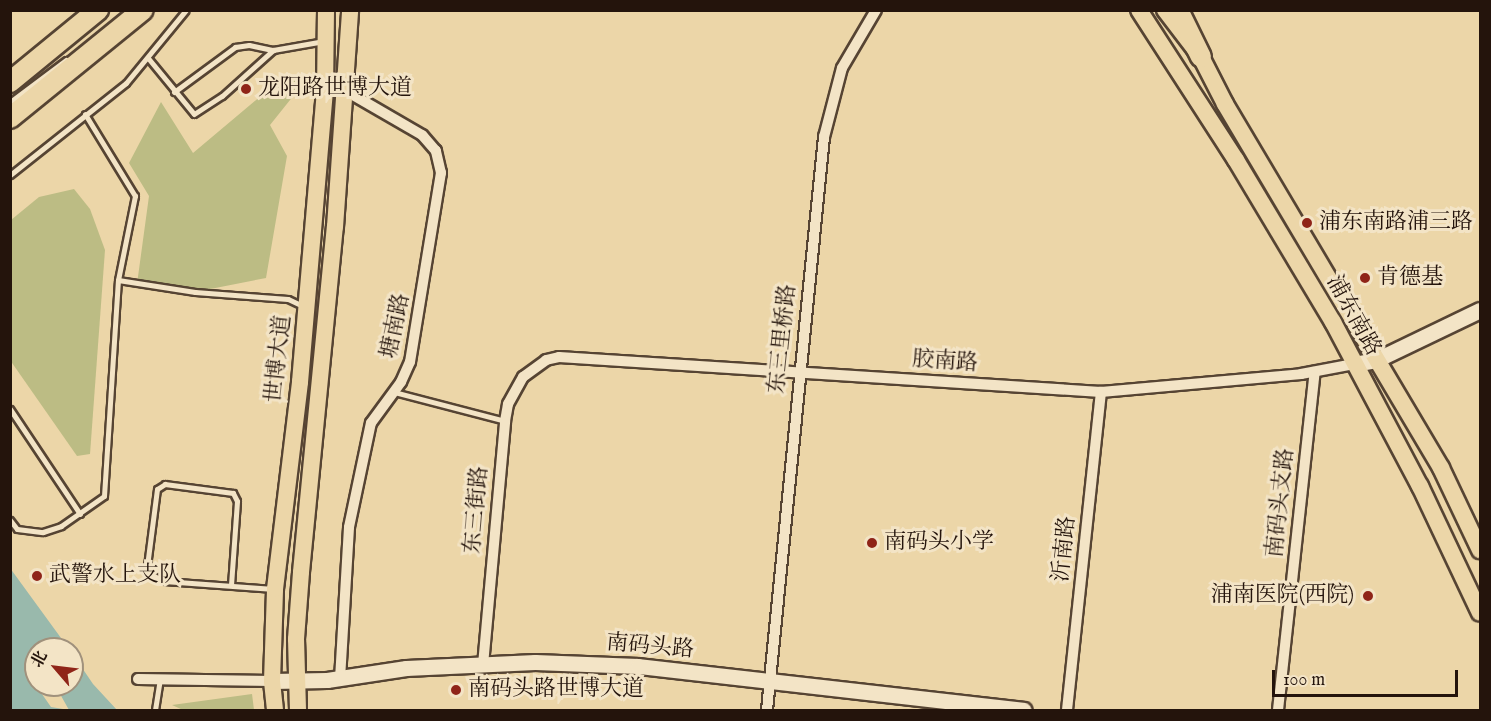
<!DOCTYPE html>
<html>
<head>
<meta charset="utf-8">
<style>
	body { margin:0 }
	#map { position:relative; width:1491px; height:721px; overflow:hidden; background:#ecd6a8; font-family:"IM FELL English","Noto Serif SC",serif }
	div>[style] { position:absolute }
	.green>* { inset:0; background:#bcbc84 }
	.water>* { inset:0; background:#99b9ac }
	.pier>* { inset:0; background:#ecd6a8 }
	.roads { filter:drop-shadow(2px 0 #564433) drop-shadow(-2px 0 #564433) drop-shadow(0 2px #564433) drop-shadow(0 -2px #564433) }
	.lane>* { height:5px; margin:-2.5px; padding:0 2.5px; transform-origin:2.5px; border-radius:2.5px; background:#f3e4c6 }
	.street>* { height:10px; margin:-5px; padding:0 5px; transform-origin:5px; border-radius:5px; background:#f3e4c6 }
	.secondary>* { height:15px; margin:-7.5px; padding:0 7.5px; transform-origin:7.5px; border-radius:7.5px; background:#f3e4c6 }
	.primary>* { height:16px; margin:-8px; padding:0 8px; transform-origin:8px; border-radius:8px; background:#ecd6a8 }
	.highway>* { height:20px; margin:-10px; padding:0 10px; transform-origin:10px; border-radius:10px; background:#ecd6a8 }
	.dots>* { width:16px; height:16px; translate:-50% -50%; box-sizing:border-box; border:3px solid #f3e4c6; border-radius:50% }
	span { translate:-50% -50%; white-space:nowrap; text-align:center; line-height:1.15; -webkit-text-stroke:6px #f3e4c6; paint-order:stroke }
	.poi-label { font-size:22px; color:#24140c }
	.left { translate:0 -50%; text-align:left }
	.right { translate:-100% -50%; text-align:right }
	.street-label { font-size:22px; color:#24140c }
	.frame { position:absolute; inset:0; border:12px solid #24140c; pointer-events:none }
	.north { position:absolute; left:24px; top:637px; width:60px; height:60px; box-sizing:border-box; background:#f3e4c6; border:2px solid #a0917c; border-radius:50%; rotate:298deg; font-size:16px; font-weight:700; line-height:24px; text-align:center; color:#24140c }
	.north::after { content:''; display:block; margin:auto; width:21px; height:27px; background:#8f2418; clip-path:polygon(50% 0,100% 100%,50% 72%,0 100%) }
	.scale { position:absolute; left:1272px; top:670px; width:186px; height:27px; box-sizing:border-box; border:3px solid #24140c; border-top:0; padding-left:8px; font-size:18px; line-height:21px; white-space:nowrap; color:#24140c; -webkit-text-stroke:4px #f3e4c6; paint-order:stroke }
</style>
</head>
<body>
<div id="map">
	<div class="green">
		<div style="clip-path:polygon(295px 75px,298px 90px,270px 125px,287px 156px,266px 278px,195px 292px,137px 284px,149px 196px,129px 163px,161px 102px,193px 153px,281px 79px)"></div>
		<div style="clip-path:polygon(74px 189px,90px 209px,105px 250px,90px 454px,77px 456px,10px 360px,11px 220px,39px 197px)"></div>
		<div style="clip-path:polygon(252px 694px,254px 710px,183px 710px,172px 705px)"></div>
	</div>
	<div class="water">
		<div style="clip-path:polygon(10px 568px,69px 649px,36px 649px,36px 685px,72px 685px,72px 653px,93px 684px,117px 710px,11px 710px)"></div>
	</div>
	<div class="pier">
		<div style="clip-path:polygon(36px 668px,36px 685px,55px 685px,69px 710px,51px 707px,28px 674px)"></div>
	</div>
	<div class="roads">
		<div class="lane">
			<div style="left:148px;top:58px;width:72px;rotate:50.6deg"></div>
			<div style="left:194px;top:114px;width:33px;rotate:-33deg"></div>
			<div style="left:222px;top:96px;width:69px;rotate:-42deg"></div>
			<div style="left:273px;top:50px;width:52px;rotate:-10deg"></div>
			<div style="left:174px;top:92px;width:76px;rotate:-36.4deg"></div>
			<div style="left:235px;top:47px;width:14px;rotate:-8deg"></div>
			<div style="left:249px;top:45px;width:25px;rotate:12deg"></div>
			<div style="left:10px;top:102px;width:70px;rotate:-36.9deg"></div>
			<div style="left:10px;top:175px;width:148px;rotate:-38.4deg"></div>
			<div style="left:126px;top:83px;width:94px;rotate:-50.6deg"></div>
			<div style="left:118px;top:280px;width:78px;rotate:8.9deg"></div>
			<div style="left:195px;top:292px;width:93px;rotate:4.3deg"></div>
			<div style="left:288px;top:299px;width:17px;rotate:25deg"></div>
			<div style="left:394px;top:392px;width:115px;rotate:14.6deg"></div>
			<div style="left:10px;top:409px;width:126px;rotate:56.3deg"></div>
			<div style="left:10px;top:520px;width:11px;rotate:52deg"></div>
			<div style="left:17px;top:529px;width:26px;rotate:7deg"></div>
			<div style="left:43px;top:532px;width:19px;rotate:-18deg"></div>
			<div style="left:61px;top:526px;width:52px;rotate:-34.9deg"></div>
			<div style="left:104px;top:496px;width:216px;rotate:-86.3deg"></div>
			<div style="left:118px;top:280px;width:86px;rotate:-78.6deg"></div>
			<div style="left:135px;top:196px;width:96px;rotate:-121.4deg"></div>
			<div style="left:231px;top:585px;width:84px;rotate:-85.9deg"></div>
			<div style="left:237px;top:501px;width:9px;rotate:-117deg"></div>
			<div style="left:233px;top:493px;width:69px;rotate:-172.5deg"></div>
			<div style="left:165px;top:484px;width:9px;rotate:148deg"></div>
			<div style="left:157px;top:489px;width:78px;rotate:97.4deg"></div>
			<div style="left:147px;top:566px;width:10px;rotate:61deg"></div>
			<div style="left:152px;top:575px;width:13px;rotate:27deg"></div>
			<div style="left:164px;top:581px;width:110px;rotate:4.2deg"></div>
			<div style="left:155px;top:710px;width:30px;rotate:-81deg"></div>
		</div>
		<div class="street">
			<div style="left:483px;top:665px;width:245px;rotate:-84.8deg"></div>
			<div style="left:505px;top:421px;width:17px;rotate:-80deg"></div>
			<div style="left:508px;top:404px;width:31px;rotate:-61deg"></div>
			<div style="left:523px;top:377px;width:29px;rotate:-36deg"></div>
			<div style="left:546px;top:360px;width:13px;rotate:-13deg"></div>
			<div style="left:559px;top:357px;width:543px;rotate:3.69deg"></div>
			<div style="left:1101px;top:392px;width:201px;rotate:-5.1deg"></div>
			<div style="left:1301px;top:374px;width:54px;rotate:-10.7deg"></div>
			<div style="left:138px;top:679px;width:134px;rotate:0.9deg"></div>
			<div style="left:340px;top:679px;width:152px;rotate:-86.6deg"></div>
			<div style="left:349px;top:527px;width:106px;rotate:-78.1deg"></div>
			<div style="left:371px;top:423px;width:51px;rotate:-53.8deg"></div>
			<div style="left:401px;top:382px;width:22px;rotate:-66deg"></div>
			<div style="left:410px;top:362px;width:192px;rotate:-80.7deg"></div>
			<div style="left:441px;top:173px;width:23px;rotate:-103deg"></div>
			<div style="left:436px;top:151px;width:21px;rotate:-131deg"></div>
			<div style="left:422px;top:135px;width:88px;rotate:-149.9deg"></div>
			<div style="left:767px;top:710px;width:576px;rotate:-84.32deg"></div>
			<div style="left:824px;top:137px;width:71px;rotate:-75.4deg"></div>
			<div style="left:842px;top:68px;width:67px;rotate:-59.6deg"></div>
			<div style="left:1067px;top:710px;width:320px;rotate:-83.9deg"></div>
			<div style="left:1278px;top:710px;width:340px;rotate:-83.8deg"></div>
		</div>
		<div class="secondary">
			<div style="left:1354px;top:364px;width:22px;rotate:-10deg"></div>
			<div style="left:1376px;top:360px;width:115px;rotate:-25.7deg"></div>
			<div style="left:272px;top:681px;width:55px;rotate:-1deg"></div>
			<div style="left:327px;top:680px;width:80px;rotate:-8.6deg"></div>
			<div style="left:406px;top:668px;width:129px;rotate:-2.7deg"></div>
			<div style="left:535px;top:662px;width:103px;rotate:2.2deg"></div>
			<div style="left:638px;top:666px;width:388px;rotate:6.5deg"></div>
		</div>
		<div class="primary">
			<div style="left:1139px;top:10px;width:179px;rotate:57.1deg"></div>
			<div style="left:1236px;top:160px;width:189px;rotate:59.1deg"></div>
			<div style="left:1333px;top:322px;width:186px;rotate:62.1deg"></div>
			<div style="left:1420px;top:486px;width:140px;rotate:64.7deg"></div>
			<div style="left:1165px;top:10px;width:59px;rotate:52.5deg"></div>
			<div style="left:1201px;top:57px;width:53px;rotate:62.9deg"></div>
			<div style="left:1225px;top:104px;width:423px;rotate:59.3deg"></div>
			<div style="left:1441px;top:468px;width:91px;rotate:64.6deg"></div>
			<div style="left:275px;top:710px;width:29px;rotate:-96deg"></div>
			<div style="left:272px;top:681px;width:92px;rotate:-88.1deg"></div>
			<div style="left:275px;top:589px;width:209px;rotate:-83.1deg"></div>
			<div style="left:300px;top:382px;width:291px;rotate:-85.1deg"></div>
			<div style="left:325px;top:92px;width:82px;rotate:-89.3deg"></div>
			<div style="left:298px;top:710px;width:71px;rotate:-91.6deg"></div>
			<div style="left:296px;top:639px;width:67px;rotate:-85.7deg"></div>
			<div style="left:301px;top:572px;width:347px;rotate:-84.4deg"></div>
			<div style="left:335px;top:227px;width:218px;rotate:-86deg"></div>
		</div>
		<div class="highway">
			<div style="left:1178px;top:10px;width:52px;rotate:63.9deg"></div>
			<div style="left:10px;top:82px;width:114px;rotate:-39.3deg"></div>
			<div style="left:10px;top:118px;width:171px;rotate:-39.1deg"></div>
		</div>
	</div>
	<div class="dots">
		<div style="left:246px;top:89px;background:#8f2418"></div>
		<div style="left:1307px;top:223px;background:#8f2418"></div>
		<div style="left:1365px;top:278px;background:#8f2418"></div>
		<div style="left:872px;top:543px;background:#8f2418"></div>
		<div style="left:37px;top:576px;background:#8f2418"></div>
		<div style="left:1368px;top:596px;background:#8f2418"></div>
		<div style="left:456px;top:690px;background:#8f2418"></div>
	</div>
	<div class="poi-label">
		<span class="left" style="left:258px;top:89px">龙阳路世博大道</span>
		<span class="left" style="left:1319px;top:223px">浦东南路浦三路</span>
		<span class="left" style="left:1377px;top:278px">肯德基</span>
		<span class="left" style="left:884px;top:543px">南码头小学</span>
		<span class="left" style="left:49px;top:576px">武警水上支队</span>
		<span class="right" style="left:1354px;top:596px">浦南医院(西院)</span>
		<span class="left" style="left:468px;top:690px">南码头路世博大道</span>
	</div>
	<div class="street-label">
		<span style="left:1353px;top:316px;rotate:61deg">浦东南路</span>
		<span style="left:396px;top:326px;rotate:-78deg">塘南路</span>
		<span style="left:783px;top:339px;rotate:-84deg">东三里桥路</span>
		<span style="left:279px;top:359px;rotate:-84deg">世博大道</span>
		<span style="left:945px;top:362px;rotate:4deg">胶南路</span>
		<span style="left:1281px;top:503px;rotate:-84deg">南码头支路</span>
		<span style="left:477px;top:510px;rotate:-85deg">东三街路</span>
		<span style="left:1065px;top:549px;rotate:-84deg">沂南路</span>
		<span style="left:650px;top:647px;rotate:5deg">南码头路</span>
	</div>
	<div class="frame"></div>
	<div class="north">北</div>
	<div class="scale">100 m</div>
</div>
</body>
</html>
